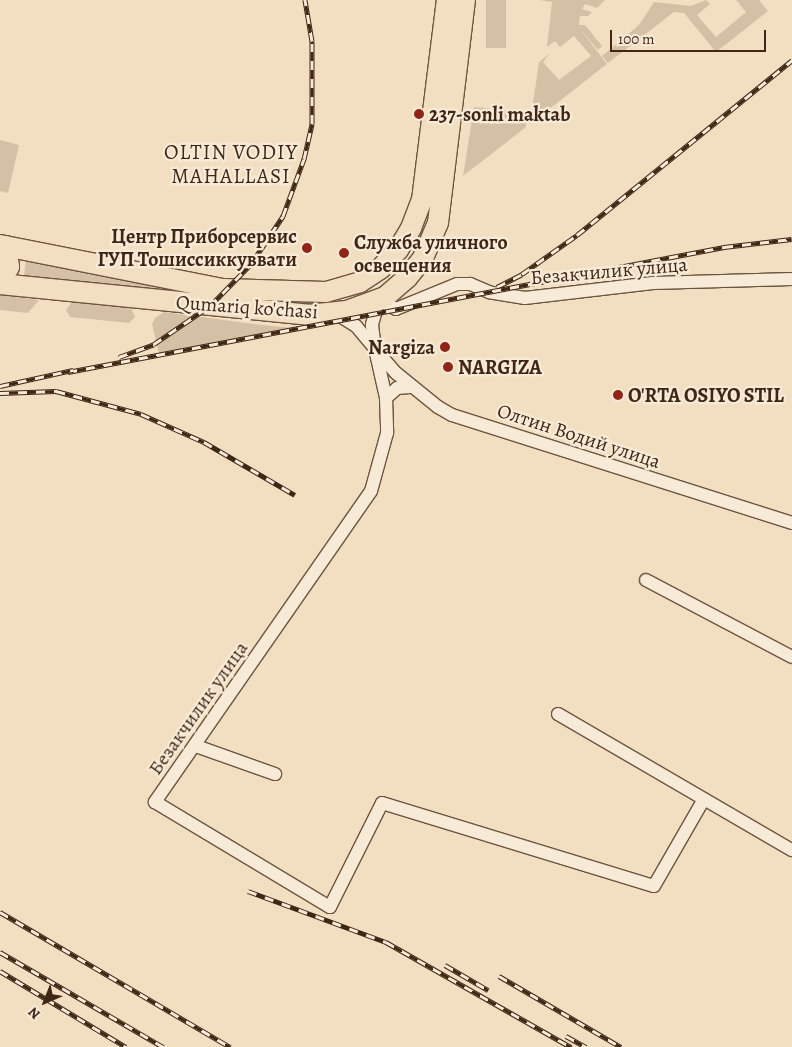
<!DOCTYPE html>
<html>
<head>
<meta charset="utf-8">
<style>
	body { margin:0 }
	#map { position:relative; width:792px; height:1047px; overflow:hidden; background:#f2dfc1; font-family:Alegreya,serif }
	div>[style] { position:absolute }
	.green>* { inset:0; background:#d4c0a4; transform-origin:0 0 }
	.roads { filter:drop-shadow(1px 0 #6c5540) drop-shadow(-1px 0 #6c5540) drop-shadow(0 1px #6c5540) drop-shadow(0 -1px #6c5540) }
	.street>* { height:12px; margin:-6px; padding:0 6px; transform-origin:6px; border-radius:6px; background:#f7ead7 }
	.primary>* { height:20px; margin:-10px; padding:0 10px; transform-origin:10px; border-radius:10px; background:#f2dfc1 }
	.rail>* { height:5px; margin-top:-2.5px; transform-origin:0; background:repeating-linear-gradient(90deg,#f7ead7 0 9px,#3f2715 0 18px); box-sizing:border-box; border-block:1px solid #3f2715 }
	.dots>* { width:14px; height:14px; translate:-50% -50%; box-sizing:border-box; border:2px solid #f7ead7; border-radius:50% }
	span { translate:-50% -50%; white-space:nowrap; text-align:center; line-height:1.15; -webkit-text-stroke:4.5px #f7ead7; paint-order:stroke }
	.poi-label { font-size:20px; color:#3f2715; font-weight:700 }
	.left { translate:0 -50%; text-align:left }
	.right { translate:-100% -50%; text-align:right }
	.street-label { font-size:20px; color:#3f2715 }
	.neighbourhood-label { font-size:21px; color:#3f2715; letter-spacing:1px }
	.north { position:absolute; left:20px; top:977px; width:50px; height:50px; -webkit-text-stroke:4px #f7ead7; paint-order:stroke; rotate:224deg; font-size:14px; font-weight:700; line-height:20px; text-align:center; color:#3f2715 }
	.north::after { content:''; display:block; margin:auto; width:18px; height:22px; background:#3f2715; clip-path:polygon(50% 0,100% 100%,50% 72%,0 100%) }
	.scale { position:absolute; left:610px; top:30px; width:156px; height:22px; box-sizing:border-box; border:2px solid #3f2715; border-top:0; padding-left:6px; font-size:15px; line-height:18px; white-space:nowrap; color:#3f2715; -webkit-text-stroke:4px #f7ead7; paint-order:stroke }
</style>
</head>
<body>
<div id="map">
	<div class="green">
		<div style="left:486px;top:0;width:20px;height:48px"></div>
		<div style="clip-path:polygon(539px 0,605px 0,597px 8px,585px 4px,582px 9px,592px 12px,588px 16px,580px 16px,579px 25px,585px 25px,602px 46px,598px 50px,580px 29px,607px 64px,530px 124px,539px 62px,550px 53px,543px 62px,559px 80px,591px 56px,574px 36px,560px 47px,555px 41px,547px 47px,552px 2px)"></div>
		<div style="clip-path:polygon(706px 0,710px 4px,697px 15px,716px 37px,746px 12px,736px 0,759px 0,768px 11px,716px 52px,684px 13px,674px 12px,608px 63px,602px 56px,639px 25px,654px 2px,691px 6px)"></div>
		<div style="clip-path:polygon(474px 107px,526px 112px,526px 127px,463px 176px)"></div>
		<div style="clip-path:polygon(0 140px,19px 145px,8px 193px,0 191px)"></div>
		<div style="clip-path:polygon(26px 260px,173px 291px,172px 294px,24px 276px)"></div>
		<div style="clip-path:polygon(0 295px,39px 300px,28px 313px,0 310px)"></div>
		<div style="clip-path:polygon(72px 302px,131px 308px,135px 317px,129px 323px,70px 317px,66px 310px)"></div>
		<div style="clip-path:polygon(164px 312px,261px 325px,294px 328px,159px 354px,152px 324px,155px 318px)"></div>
	</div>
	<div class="roads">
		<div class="street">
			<div style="left:792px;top:279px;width:139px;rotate:178.4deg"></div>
			<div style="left:653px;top:283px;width:129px;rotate:173.3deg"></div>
			<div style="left:525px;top:298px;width:36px;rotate:-171deg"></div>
			<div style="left:489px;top:292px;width:21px;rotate:-157deg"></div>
			<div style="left:470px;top:284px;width:13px;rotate:180deg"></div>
			<div style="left:457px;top:284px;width:66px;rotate:157.7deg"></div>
			<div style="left:396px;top:309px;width:19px;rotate:-152deg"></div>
			<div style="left:379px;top:300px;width:26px;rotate:106deg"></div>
			<div style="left:372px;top:325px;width:24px;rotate:83deg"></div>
			<div style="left:375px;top:349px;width:32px;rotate:49deg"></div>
			<div style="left:396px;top:373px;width:54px;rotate:39deg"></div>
			<div style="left:438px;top:407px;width:16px;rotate:30deg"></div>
			<div style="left:452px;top:415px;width:357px;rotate:17.6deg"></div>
			<div style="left:335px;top:313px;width:25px;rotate:32deg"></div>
			<div style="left:356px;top:326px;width:30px;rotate:50deg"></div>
			<div style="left:375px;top:349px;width:50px;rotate:77.3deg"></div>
			<div style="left:386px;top:398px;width:35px;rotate:88deg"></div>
			<div style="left:387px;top:433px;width:60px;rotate:105.4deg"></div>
			<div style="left:371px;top:491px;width:379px;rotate:124.8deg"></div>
			<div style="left:155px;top:802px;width:204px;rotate:31deg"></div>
			<div style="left:330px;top:907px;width:116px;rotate:-63.4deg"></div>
			<div style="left:382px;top:803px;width:284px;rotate:17deg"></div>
			<div style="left:654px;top:886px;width:100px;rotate:-60.1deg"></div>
			<div style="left:386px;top:398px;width:15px;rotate:-42deg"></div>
			<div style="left:397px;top:388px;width:16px;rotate:-4deg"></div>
			<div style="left:646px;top:580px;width:165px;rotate:27.8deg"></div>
			<div style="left:558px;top:714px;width:271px;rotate:30.2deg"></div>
			<div style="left:196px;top:746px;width:84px;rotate:19.5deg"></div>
		</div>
		<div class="primary">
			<div style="left:0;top:245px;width:227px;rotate:11.2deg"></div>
			<div style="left:223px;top:289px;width:103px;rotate:1.7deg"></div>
			<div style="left:326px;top:292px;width:35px;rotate:-16deg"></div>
			<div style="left:360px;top:282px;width:24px;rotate:-33deg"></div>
			<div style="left:380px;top:269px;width:26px;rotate:-47deg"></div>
			<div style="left:398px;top:250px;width:26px;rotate:-59deg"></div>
			<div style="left:411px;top:228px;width:30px;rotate:-69deg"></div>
			<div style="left:422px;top:200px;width:202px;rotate:-82.9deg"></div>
			<div style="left:0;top:280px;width:16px;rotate:-55deg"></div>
			<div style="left:9px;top:267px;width:21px;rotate:-98deg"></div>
			<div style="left:0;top:284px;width:310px;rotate:5.7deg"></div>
			<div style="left:308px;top:315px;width:39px;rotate:-6deg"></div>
			<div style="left:347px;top:311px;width:40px;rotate:-20.2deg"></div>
			<div style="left:385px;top:297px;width:29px;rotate:-41deg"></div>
			<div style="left:407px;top:278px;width:26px;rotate:-51deg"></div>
			<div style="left:423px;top:258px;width:38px;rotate:-67deg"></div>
			<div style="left:438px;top:223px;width:225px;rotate:-83.1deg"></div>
		</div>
	</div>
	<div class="rail">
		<div style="left:497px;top:287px;width:28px;rotate:-27deg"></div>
		<div style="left:522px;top:274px;width:67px;rotate:-35.3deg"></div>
		<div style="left:577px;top:235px;width:277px;rotate:-39.1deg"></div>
		<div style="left:119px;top:357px;width:37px;rotate:-20deg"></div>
		<div style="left:154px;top:344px;width:68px;rotate:-34.2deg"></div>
		<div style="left:210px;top:306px;width:59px;rotate:-45.7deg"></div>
		<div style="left:251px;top:264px;width:58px;rotate:-56.3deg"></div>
		<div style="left:283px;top:216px;width:61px;rotate:-69.8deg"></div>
		<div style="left:304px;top:159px;width:36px;rotate:-77deg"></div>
		<div style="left:312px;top:124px;width:83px;rotate:-90deg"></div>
		<div style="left:312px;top:41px;width:42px;rotate:-99.7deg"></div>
		<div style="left:68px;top:372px;width:668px;rotate:-10.79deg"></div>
		<div style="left:724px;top:247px;width:68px;rotate:-6.7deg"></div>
		<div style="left:0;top:386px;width:75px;rotate:-12.4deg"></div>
		<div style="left:0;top:393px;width:56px;rotate:-2deg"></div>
		<div style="left:56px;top:391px;width:88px;rotate:15.1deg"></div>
		<div style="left:141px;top:414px;width:69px;rotate:24deg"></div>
		<div style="left:204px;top:442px;width:105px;rotate:30.2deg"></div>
		<div style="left:248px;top:891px;width:147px;rotate:20.3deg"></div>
		<div style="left:386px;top:942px;width:213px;rotate:29.6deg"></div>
		<div style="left:0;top:912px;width:267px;rotate:30.4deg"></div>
		<div style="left:0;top:952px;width:189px;rotate:30.2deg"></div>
		<div style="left:445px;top:965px;width:50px;rotate:30.2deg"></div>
		<div style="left:0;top:971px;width:147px;rotate:31.1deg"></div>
		<div style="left:499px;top:976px;width:141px;rotate:30.2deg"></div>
		<div style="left:566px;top:1036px;width:23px;rotate:29deg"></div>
	</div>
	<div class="dots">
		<div style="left:419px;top:114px;background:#8f2418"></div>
		<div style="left:307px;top:248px;background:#8f2418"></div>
		<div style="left:344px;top:253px;background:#8f2418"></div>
		<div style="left:445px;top:347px;background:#8f2418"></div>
		<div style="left:448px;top:367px;background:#8f2418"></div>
		<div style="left:618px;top:395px;background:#8f2418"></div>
	</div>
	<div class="poi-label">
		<span class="left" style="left:429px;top:114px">237-sonli maktab</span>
		<span class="right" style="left:297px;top:248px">Центр Приборсервис<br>ГУП Тошиссиккуввати</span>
		<span class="left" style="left:354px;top:254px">Служба уличного<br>освещения</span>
		<span class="right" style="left:435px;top:347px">Nargiza</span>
		<span class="left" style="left:458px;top:367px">NARGIZA</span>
		<span class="left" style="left:628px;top:395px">O'RTA OSIYO STIL</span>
	</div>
	<div class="street-label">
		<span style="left:609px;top:271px;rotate:-5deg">Безакчилик улица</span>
		<span style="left:247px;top:307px;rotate:4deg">Qumariq ko'chasi</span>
		<span style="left:579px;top:436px;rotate:18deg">Олтин Водий улица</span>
		<span style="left:198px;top:708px;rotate:-55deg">Безакчилик улица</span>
	</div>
	<div class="neighbourhood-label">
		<span style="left:231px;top:164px">OLTIN VODIY<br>MAHALLASI</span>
	</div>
	<div class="north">N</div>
	<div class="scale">100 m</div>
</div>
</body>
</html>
